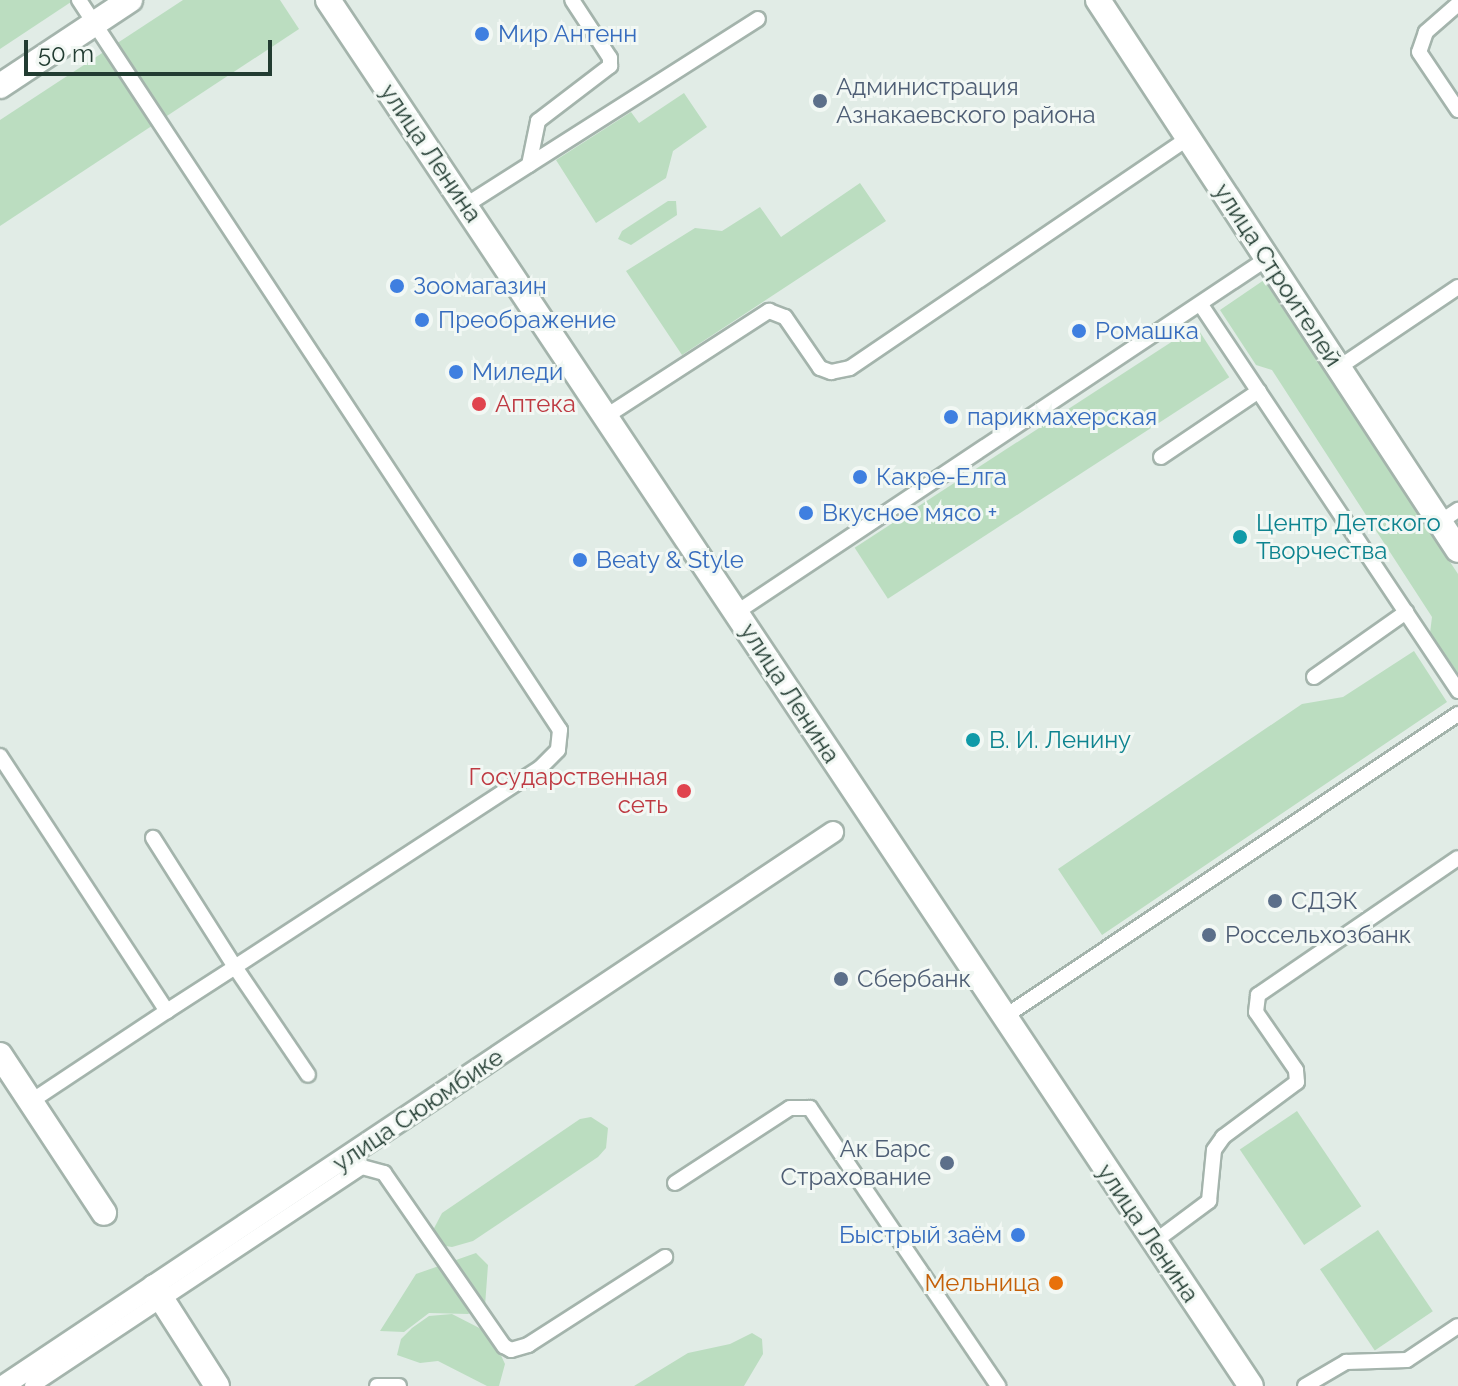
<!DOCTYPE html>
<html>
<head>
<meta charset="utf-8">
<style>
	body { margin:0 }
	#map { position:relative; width:1458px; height:1386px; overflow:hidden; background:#e1ece6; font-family:Raleway,sans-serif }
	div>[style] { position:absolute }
	.green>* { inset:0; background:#bbddc0; transform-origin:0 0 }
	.roads { filter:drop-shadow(2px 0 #a4b4ac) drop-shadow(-2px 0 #a4b4ac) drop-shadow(0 2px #a4b4ac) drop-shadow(0 -2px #a4b4ac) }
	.service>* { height:14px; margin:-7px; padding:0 7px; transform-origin:7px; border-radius:7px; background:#fff }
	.pedestrian>* { height:20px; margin:-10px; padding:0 10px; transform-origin:10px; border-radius:10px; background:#fff }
	.minor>* { height:24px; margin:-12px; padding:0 12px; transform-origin:12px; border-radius:12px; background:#fff }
	.tertiary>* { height:24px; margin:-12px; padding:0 12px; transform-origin:12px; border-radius:12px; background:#fff }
	.secondary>* { height:24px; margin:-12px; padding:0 12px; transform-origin:12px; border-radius:12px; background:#fff }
	.dots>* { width:22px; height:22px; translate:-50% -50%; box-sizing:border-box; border:4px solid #f2f8f4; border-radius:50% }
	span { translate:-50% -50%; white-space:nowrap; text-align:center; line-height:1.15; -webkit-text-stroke:6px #f2f8f4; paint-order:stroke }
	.shop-label { font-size:24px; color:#366cbe }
	.left { translate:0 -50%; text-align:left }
	.right { translate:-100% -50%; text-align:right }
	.service-label { font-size:24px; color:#4e5e75 }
	.street-label { font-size:24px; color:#223c32 }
	.health-label { font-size:24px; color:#be3a42 }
	.culture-label { font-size:24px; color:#0d838f }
	.food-label { font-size:24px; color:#c56008 }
	.scale { position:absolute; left:24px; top:40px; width:248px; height:36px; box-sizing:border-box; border:4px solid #223c32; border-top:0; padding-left:10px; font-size:24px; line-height:28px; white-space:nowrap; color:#223c32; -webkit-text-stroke:6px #f2f8f4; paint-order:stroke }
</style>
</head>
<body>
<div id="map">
	<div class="green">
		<div style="clip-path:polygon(0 0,74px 0,0 49px)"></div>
		<div style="clip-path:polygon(183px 0,280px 0,299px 29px,0 226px,0 120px)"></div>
		<div style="clip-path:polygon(684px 93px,707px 127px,673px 151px,666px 178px,596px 223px,556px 160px,631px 112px,639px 123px)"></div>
		<div style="clip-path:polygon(860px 183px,886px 221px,682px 355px,626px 271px,695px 228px,722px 231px,760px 207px,781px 237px)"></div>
		<div style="clip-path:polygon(668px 201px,676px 201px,677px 215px,631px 245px,618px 239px,622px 231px)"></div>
		<div style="clip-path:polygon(1264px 280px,1458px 574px,1458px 673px,1430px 633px,1432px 617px,1272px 370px,1256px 365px,1220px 310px)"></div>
		<div style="left:1196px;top:326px;width:61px;height:407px;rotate:57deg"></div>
		<div style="clip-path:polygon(1414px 651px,1447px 702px,1102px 935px,1058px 869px,1302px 704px,1343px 697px)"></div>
		<div style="left:1297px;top:1111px;width:115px;height:69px;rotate:56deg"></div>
		<div style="clip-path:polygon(591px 1117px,608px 1128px,606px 1148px,598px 1157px,473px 1241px,452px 1247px,439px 1245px,431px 1234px,442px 1213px,580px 1119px)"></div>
		<div style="left:1378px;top:1230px;width:98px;height:70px;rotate:56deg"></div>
		<div style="clip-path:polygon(476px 1253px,488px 1265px,485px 1306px,468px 1314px,429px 1313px,404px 1332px,380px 1331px,416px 1274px)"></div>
		<div style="clip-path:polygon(452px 1314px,491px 1334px,505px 1364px,499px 1386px,487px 1386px,438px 1361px,420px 1363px,397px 1355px,401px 1339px,412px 1328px,429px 1316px)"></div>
		<div style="clip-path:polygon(752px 1333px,762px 1339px,763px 1354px,744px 1386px,634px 1386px,688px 1353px,730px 1344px)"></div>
	</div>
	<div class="roads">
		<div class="service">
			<div style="left:79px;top:0;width:874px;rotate:56.62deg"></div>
			<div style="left:560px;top:730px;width:20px;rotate:96deg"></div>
			<div style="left:558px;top:750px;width:25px;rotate:135deg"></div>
			<div style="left:540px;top:768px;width:364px;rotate:146.9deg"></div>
			<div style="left:235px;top:967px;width:130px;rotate:55.9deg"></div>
			<div style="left:1458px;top:4px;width:43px;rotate:138.8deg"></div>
			<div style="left:1426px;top:32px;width:21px;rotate:109deg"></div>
			<div style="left:1419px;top:52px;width:70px;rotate:56.1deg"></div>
			<div style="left:529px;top:165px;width:45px;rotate:-78.4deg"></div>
			<div style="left:538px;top:121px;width:91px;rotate:-37.4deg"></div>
			<div style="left:610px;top:66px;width:8px;rotate:-90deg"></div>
			<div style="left:610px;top:58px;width:69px;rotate:-123.2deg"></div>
			<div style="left:466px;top:205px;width:346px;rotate:-32.5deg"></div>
			<div style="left:1201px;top:305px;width:464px;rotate:56.3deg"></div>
			<div style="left:1338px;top:368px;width:145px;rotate:-34deg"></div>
			<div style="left:608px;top:415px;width:192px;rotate:-32.9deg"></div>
			<div style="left:769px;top:311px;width:17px;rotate:21deg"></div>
			<div style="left:785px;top:317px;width:62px;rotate:55.5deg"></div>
			<div style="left:820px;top:368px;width:12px;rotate:20deg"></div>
			<div style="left:831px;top:372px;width:19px;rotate:-12deg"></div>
			<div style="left:850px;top:368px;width:410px;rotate:-34.2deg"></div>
			<div style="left:1161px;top:457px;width:118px;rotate:-34deg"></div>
			<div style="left:1440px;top:522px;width:22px;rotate:-34deg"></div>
			<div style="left:737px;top:612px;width:638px;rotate:-33.69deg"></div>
			<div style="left:1314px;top:677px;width:113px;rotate:-35.2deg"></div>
			<div style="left:0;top:756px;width:305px;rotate:56.8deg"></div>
			<div style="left:167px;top:1011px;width:81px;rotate:-32.9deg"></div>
			<div style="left:235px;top:967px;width:153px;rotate:-122.4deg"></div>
			<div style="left:1004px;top:1017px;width:546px;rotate:-33.72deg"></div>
			<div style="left:30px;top:1102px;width:164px;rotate:-33.6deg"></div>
			<div style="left:675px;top:1183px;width:137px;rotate:-33.1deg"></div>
			<div style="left:790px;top:1108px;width:20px"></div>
			<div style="left:810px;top:1108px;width:336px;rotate:55.9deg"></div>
			<div style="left:1154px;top:1242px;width:69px;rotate:-36.7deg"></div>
			<div style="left:1209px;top:1201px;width:51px;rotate:-84.4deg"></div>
			<div style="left:1214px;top:1150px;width:16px;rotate:-55deg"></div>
			<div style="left:1223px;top:1137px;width:92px;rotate:-36.6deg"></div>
			<div style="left:1297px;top:1082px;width:12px;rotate:-95deg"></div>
			<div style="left:1296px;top:1070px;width:70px;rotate:-124.6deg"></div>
			<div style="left:1256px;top:1012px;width:17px;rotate:-83deg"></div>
			<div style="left:1258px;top:995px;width:242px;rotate:-34.4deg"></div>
			<div style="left:32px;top:1386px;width:396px;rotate:-33.6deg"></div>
			<div style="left:362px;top:1167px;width:23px;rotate:15deg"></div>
			<div style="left:384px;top:1173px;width:211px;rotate:55.3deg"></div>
			<div style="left:504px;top:1346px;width:8px;rotate:30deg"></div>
			<div style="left:511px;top:1350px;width:18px;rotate:-16deg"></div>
			<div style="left:528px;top:1345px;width:163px;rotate:-32.7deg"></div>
			<div style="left:377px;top:1386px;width:22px"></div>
			<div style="left:1305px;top:1386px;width:48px;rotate:-30.3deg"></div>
			<div style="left:1346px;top:1362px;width:61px;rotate:-1.9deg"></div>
			<div style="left:1407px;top:1360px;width:61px;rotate:-33.7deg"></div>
		</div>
		<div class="pedestrian">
			<div style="left:3px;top:1386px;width:998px;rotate:-33.72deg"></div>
		</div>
		<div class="minor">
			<div style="left:1098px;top:0;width:657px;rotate:56.79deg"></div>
			<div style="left:0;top:1055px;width:189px;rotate:56.6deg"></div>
			<div style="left:154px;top:1287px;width:117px;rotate:57.5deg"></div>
		</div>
		<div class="tertiary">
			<div style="left:0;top:86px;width:156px;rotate:-33.5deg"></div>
		</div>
		<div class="secondary">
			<div style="left:328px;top:0;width:1665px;rotate:56.34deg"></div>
		</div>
	</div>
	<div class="dots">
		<div style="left:482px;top:34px;background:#3f7fe0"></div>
		<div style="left:820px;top:101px;background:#5c6f8a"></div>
		<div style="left:397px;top:286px;background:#3f7fe0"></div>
		<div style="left:422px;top:320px;background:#3f7fe0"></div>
		<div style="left:1079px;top:331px;background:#3f7fe0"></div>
		<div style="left:456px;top:372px;background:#3f7fe0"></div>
		<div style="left:479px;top:404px;background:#e0444e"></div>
		<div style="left:951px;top:417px;background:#3f7fe0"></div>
		<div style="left:860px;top:477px;background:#3f7fe0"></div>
		<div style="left:806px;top:513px;background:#3f7fe0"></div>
		<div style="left:1240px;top:537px;background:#0f9aa8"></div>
		<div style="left:580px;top:560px;background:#3f7fe0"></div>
		<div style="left:973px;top:740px;background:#0f9aa8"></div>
		<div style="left:684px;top:791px;background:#e0444e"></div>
		<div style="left:1275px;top:901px;background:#5c6f8a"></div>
		<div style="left:1209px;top:935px;background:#5c6f8a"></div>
		<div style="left:841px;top:979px;background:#5c6f8a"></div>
		<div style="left:947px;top:1163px;background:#5c6f8a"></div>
		<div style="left:1018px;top:1235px;background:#3f7fe0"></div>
		<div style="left:1056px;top:1283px;background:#e8710a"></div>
	</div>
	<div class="shop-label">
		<span class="left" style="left:498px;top:34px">Мир Антенн</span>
		<span class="left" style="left:413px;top:286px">Зоомагазин</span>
		<span class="left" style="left:438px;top:320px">Преображение</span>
		<span class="left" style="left:1095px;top:331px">Ромашка</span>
		<span class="left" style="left:472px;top:372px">Миледи</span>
		<span class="left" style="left:967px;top:417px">парикмахерская</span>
		<span class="left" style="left:876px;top:477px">Какре-Елга</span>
		<span class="left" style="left:822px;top:513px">Вкусное мясо +</span>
		<span class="left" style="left:596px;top:560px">Beaty &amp; Style</span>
		<span class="right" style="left:1002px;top:1235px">Быстрый заём</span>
	</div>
	<div class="service-label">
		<span class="left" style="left:836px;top:101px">Администрация<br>Азнакаевского района</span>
		<span class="left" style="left:1291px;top:901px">СДЭК</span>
		<span class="left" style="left:1225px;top:935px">Россельхозбанк</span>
		<span class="left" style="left:857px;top:979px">Сбербанк</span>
		<span class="right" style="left:931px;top:1163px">Ак Барс<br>Страхование</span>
	</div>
	<div class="street-label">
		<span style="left:431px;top:153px;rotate:56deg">улица Ленина</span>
		<span style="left:1278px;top:275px;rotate:57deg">улица Строителей</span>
		<span style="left:790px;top:693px;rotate:57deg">улица Ленина</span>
		<span style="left:418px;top:1110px;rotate:-34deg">улица Сююмбике</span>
		<span style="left:1148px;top:1233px;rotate:56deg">улица Ленина</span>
	</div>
	<div class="health-label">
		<span class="left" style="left:495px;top:404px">Аптека</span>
		<span class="right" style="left:668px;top:791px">Государственная<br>сеть</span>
	</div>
	<div class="culture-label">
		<span class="left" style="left:1256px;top:537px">Центр Детского<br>Творчества</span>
		<span class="left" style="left:989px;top:740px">В. И. Ленину</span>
	</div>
	<div class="food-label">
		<span class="right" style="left:1040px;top:1283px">Мельница</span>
	</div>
	<div class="scale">50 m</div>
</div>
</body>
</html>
